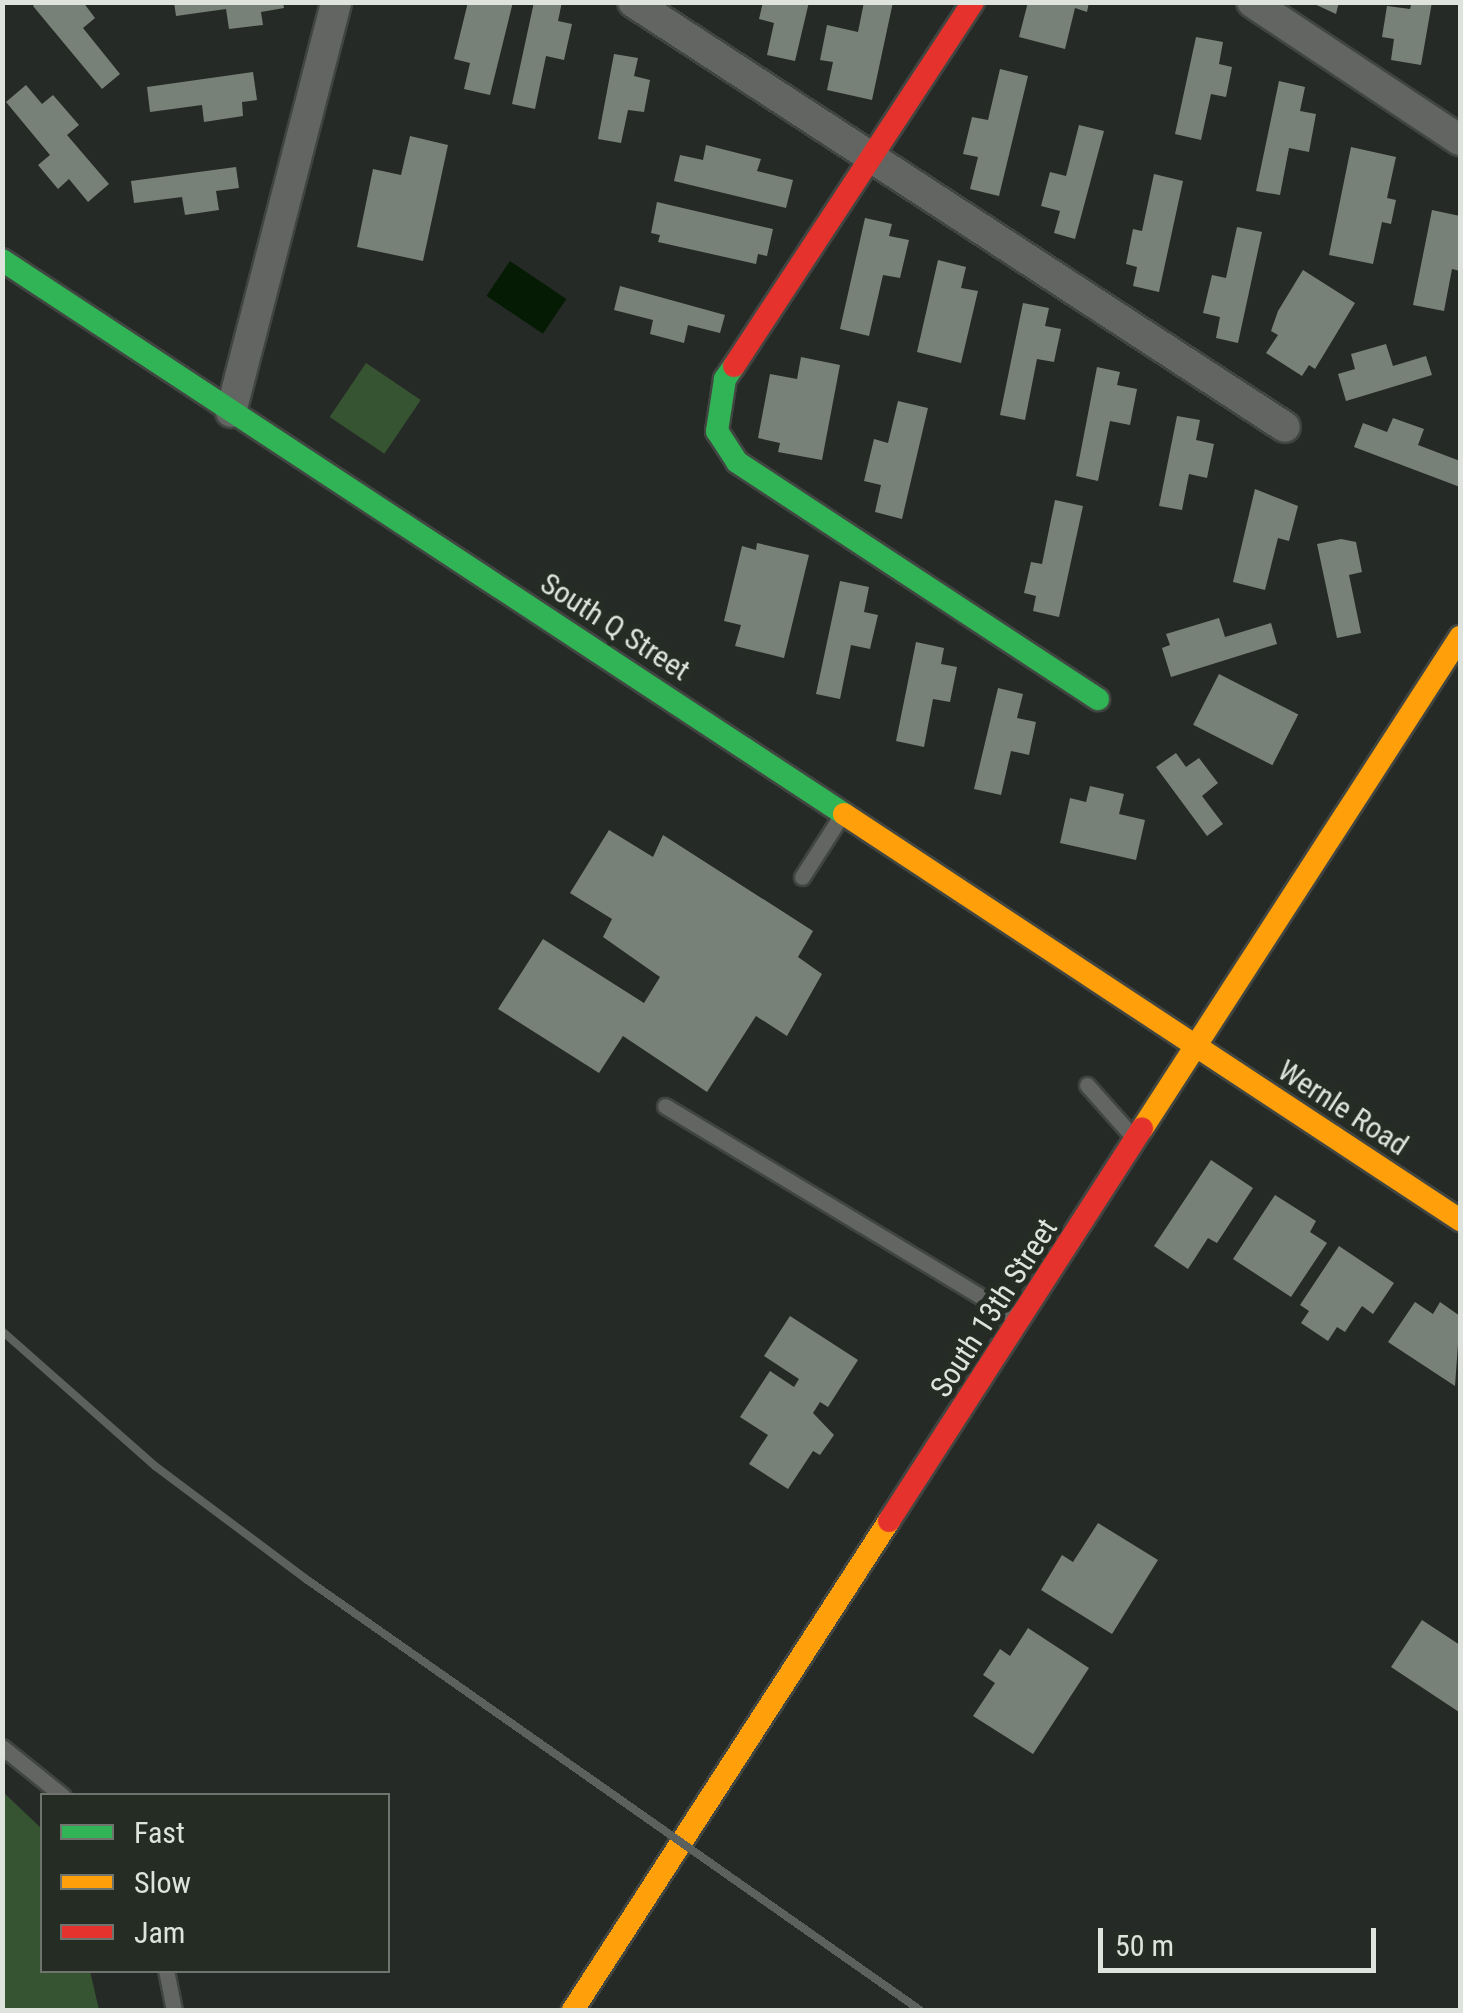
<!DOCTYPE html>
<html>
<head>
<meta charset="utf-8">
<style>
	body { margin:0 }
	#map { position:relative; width:1463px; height:2013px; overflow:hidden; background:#262a26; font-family:"Roboto Condensed",sans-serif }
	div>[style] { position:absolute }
	.green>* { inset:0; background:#365431; transform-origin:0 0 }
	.water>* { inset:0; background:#051b03; transform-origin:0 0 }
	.building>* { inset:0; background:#788177; transform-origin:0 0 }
	.roads { filter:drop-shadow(2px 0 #414541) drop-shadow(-2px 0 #414541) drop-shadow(0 2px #414541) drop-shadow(0 -2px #414541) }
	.lane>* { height:15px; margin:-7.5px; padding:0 7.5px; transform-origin:7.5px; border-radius:7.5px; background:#626562 }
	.street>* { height:30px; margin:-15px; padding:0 15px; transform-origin:15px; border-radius:15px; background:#626562 }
	.fast>* { height:22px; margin:-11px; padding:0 11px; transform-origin:11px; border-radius:11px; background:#30b455 }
	.slow>* { height:22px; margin:-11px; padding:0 11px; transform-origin:11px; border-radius:11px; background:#ff9f0a }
	.jam>* { height:22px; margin:-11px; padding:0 11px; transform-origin:11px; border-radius:11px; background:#e5322d }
	.rail>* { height:8px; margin:-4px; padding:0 4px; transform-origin:4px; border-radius:4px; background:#5d615d }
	span { translate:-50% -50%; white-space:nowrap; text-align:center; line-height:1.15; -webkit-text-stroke:10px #252c24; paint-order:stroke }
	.street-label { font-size:30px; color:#dfe3de }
	.frame { position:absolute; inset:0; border:5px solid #dfe3de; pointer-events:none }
	.legend { position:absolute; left:40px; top:1793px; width:350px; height:180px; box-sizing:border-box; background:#252c24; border:2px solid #6f756e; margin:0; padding:12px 18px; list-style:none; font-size:30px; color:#dfe3de }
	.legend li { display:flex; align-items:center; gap:20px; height:50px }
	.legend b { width:50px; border:2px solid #6f756e }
	.scale { position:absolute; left:1098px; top:1928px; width:278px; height:45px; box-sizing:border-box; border:5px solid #dfe3de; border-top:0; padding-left:12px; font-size:30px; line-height:35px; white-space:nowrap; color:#dfe3de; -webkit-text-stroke:8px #252c24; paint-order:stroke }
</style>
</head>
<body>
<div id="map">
	<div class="green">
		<div style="left:366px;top:363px;width:66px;height:65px;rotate:34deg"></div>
		<div style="clip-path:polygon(2px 1791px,42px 1829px,42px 1970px,90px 1971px,99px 2010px,3px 2010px)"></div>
	</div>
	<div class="water">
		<div style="left:510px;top:261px;width:68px;height:42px;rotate:34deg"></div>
	</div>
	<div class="building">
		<div style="clip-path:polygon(37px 2px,83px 2px,95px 18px,83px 28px,120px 74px,102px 89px,33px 6px)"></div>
		<div style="clip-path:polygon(174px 2px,283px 2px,284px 8px,261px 12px,263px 25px,229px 29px,226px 9px,176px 16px)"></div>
		<div style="clip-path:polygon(468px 2px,513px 2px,490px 95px,464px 89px,470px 63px,454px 59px)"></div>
		<div style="clip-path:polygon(534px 2px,562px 2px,558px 21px,572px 24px,564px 60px,546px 56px,535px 109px,512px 104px)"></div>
		<div style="clip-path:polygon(763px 2px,809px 2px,795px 61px,767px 55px,774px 23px,759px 19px)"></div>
		<div style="clip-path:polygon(864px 2px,893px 2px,872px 100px,827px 90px,833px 62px,820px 60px,827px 25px,858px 32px)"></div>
		<div style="clip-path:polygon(1028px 2px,1089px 2px,1087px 12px,1075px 8px,1065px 49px,1019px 37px)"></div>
		<div style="clip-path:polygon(1310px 2px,1339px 2px,1336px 14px)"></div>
		<div style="clip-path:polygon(1412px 2px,1432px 2px,1421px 65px,1391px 60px,1394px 39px,1382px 37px,1387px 6px,1410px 9px)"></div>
		<div style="clip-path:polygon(1196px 37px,1223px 42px,1219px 64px,1232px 67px,1226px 97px,1211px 94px,1201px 140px,1175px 134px)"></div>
		<div style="clip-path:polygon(614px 54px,638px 58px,634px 76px,650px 80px,644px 112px,628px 110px,621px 143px,598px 139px)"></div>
		<div style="clip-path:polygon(1000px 69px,1028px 76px,999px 196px,970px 189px,978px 157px,963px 154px,972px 117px,988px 120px)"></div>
		<div style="clip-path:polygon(253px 72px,257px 100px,242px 102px,243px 116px,204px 122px,202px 105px,150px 112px,147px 87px)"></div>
		<div style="clip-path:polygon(1279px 81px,1305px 87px,1300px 111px,1316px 114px,1309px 152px,1289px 148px,1280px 195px,1256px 191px)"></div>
		<div style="clip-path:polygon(26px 85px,42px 104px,53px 95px,79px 125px,67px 135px,109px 184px,88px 202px,69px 179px,58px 189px,38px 165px,50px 155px,6px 102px)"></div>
		<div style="clip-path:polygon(1079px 125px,1104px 131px,1075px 239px,1054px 233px,1060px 211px,1041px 206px,1050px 172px,1066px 176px)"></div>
		<div style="clip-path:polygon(410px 136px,448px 145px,423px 261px,357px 247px,373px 169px,401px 175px)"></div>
		<div style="clip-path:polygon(706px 145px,761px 159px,757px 171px,793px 180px,786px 208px,674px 181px,680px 155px,703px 160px)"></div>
		<div style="clip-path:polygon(1351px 147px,1396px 157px,1387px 198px,1396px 200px,1391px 224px,1382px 222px,1373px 264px,1329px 255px)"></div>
		<div style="clip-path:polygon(236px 167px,239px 188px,216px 191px,219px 210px,185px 215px,182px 197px,134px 203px,131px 181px)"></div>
		<div style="clip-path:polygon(1154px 174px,1183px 181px,1159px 292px,1133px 286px,1137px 267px,1126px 264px,1133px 229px,1142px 231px)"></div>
		<div style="clip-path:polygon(657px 202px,773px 229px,767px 256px,758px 254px,756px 264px,658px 242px,660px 235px,651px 233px)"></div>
		<div style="clip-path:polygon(1432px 210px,1460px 216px,1460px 271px,1452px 269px,1444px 311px,1413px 305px)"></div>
		<div style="clip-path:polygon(865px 218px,892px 224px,889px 236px,909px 240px,900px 278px,883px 275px,869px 336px,840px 329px)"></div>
		<div style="clip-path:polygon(1237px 227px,1262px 232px,1238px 343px,1216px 338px,1220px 317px,1203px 313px,1212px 275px,1226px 278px)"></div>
		<div style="clip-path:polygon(938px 260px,966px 267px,961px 288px,978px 291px,961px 363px,917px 352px)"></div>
		<div style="clip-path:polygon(1303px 270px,1355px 303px,1315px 369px,1309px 365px,1302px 376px,1266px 353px,1278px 335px,1271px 331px,1278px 311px)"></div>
		<div style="clip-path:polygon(620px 286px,725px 315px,720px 333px,688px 325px,684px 343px,650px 334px,653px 320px,614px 310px)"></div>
		<div style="clip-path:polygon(1023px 303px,1049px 308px,1045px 326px,1061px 329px,1054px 362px,1037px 359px,1025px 420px,1000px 415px)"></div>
		<div style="clip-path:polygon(1386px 344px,1393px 366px,1426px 356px,1432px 375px,1346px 401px,1338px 374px,1355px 369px,1351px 354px)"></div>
		<div style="clip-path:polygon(801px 357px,840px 365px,822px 460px,778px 452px,780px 443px,758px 438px,770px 374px,797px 379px)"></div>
		<div style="clip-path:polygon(1097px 367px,1120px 372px,1117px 385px,1137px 389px,1130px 425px,1110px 421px,1098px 481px,1076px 476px)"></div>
		<div style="clip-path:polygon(898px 401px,928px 408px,902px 519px,875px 512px,881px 485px,864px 481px,874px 439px,888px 443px)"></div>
		<div style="clip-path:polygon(1177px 416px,1200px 420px,1196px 440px,1214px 444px,1207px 478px,1189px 474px,1182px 510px,1159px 506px)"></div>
		<div style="clip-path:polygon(1393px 418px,1424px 429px,1418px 445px,1460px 461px,1460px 487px,1354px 447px,1363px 423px,1387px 432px)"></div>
		<div style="clip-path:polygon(1255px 489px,1298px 506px,1289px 541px,1278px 538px,1265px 590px,1233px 582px)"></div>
		<div style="clip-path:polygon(1055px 500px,1083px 506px,1059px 617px,1033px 611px,1036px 596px,1024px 593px,1031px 562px,1042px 564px)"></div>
		<div style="clip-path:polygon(1341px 539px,1356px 542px,1362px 572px,1349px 575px,1361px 633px,1337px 638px,1317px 544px)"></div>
		<div style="clip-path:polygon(757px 543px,809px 555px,784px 658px,735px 646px,741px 625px,724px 621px,742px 546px,756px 550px)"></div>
		<div style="clip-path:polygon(840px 581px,869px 587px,864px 612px,878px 615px,870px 649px,851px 645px,840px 699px,816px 694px)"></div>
		<div style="clip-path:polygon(1219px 618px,1225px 637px,1271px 623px,1277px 644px,1171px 677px,1162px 648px,1170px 645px,1166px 634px)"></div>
		<div style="clip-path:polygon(916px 642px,944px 648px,941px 664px,957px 667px,950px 702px,933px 699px,924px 747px,896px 741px)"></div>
		<div style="left:1219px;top:674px;width:89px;height:57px;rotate:27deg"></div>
		<div style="clip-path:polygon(998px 688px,1023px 694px,1017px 718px,1036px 722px,1029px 755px,1011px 751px,1001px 795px,974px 789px)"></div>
		<div style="clip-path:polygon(1176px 753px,1186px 767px,1199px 758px,1218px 783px,1202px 796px,1223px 824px,1207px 836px,1156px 767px)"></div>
		<div style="clip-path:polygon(1090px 786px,1124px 794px,1119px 814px,1145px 820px,1136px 860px,1060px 843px,1070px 798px,1086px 802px)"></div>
		<div style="clip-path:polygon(609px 830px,653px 857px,663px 835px,813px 931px,798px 957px,822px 974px,787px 1036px,756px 1016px,707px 1092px,623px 1036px,599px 1073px,498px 1009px,543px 939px,644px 1003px,660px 977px,603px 937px,612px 919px,570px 893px)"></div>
		<div style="clip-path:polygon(1211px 1160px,1253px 1188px,1217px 1243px,1208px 1238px,1188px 1269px,1154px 1246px)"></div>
		<div style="clip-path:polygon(1275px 1195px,1316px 1221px,1310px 1232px,1327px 1243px,1291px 1297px,1233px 1259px)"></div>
		<div style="clip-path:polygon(1339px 1246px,1394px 1283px,1373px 1314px,1362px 1306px,1345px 1332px,1337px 1327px,1328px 1341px,1301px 1323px,1309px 1311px,1300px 1305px)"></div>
		<div style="clip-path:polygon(1415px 1302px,1433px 1314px,1440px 1302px,1460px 1316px,1455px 1386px,1388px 1342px)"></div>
		<div style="clip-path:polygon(790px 1316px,858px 1360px,828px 1407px,820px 1402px,813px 1413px,834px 1435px,820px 1455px,813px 1451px,788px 1489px,749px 1464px,768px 1435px,740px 1417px,770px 1371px,794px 1387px,799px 1379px,764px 1356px)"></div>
		<div style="clip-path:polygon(1098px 1523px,1158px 1560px,1112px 1634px,1041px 1590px,1062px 1555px,1073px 1562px)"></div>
		<div style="clip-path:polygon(1422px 1620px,1460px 1645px,1459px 1712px,1391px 1667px)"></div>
		<div style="clip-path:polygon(1028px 1628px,1089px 1668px,1033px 1754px,973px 1716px,995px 1683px,983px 1675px,1000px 1649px,1010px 1656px)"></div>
	</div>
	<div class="roads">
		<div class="lane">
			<div style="left:802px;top:877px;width:72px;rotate:-57.4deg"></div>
			<div style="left:1087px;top:1085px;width:71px;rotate:48.4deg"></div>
			<div style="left:665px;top:1106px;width:411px;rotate:31.1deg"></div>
			<div style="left:2px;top:1747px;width:78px;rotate:38.8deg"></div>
			<div style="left:166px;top:1970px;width:41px;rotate:78.7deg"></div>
		</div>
		<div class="street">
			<div style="left:633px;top:2px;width:778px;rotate:33.1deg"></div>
			<div style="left:1252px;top:2px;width:250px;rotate:33.6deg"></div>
			<div style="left:231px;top:412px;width:423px;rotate:-75.6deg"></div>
		</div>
		<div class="fast">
			<div style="left:2px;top:260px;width:1008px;rotate:33.34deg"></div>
			<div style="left:734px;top:366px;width:16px;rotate:125deg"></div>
			<div style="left:725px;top:379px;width:53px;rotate:98.7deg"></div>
			<div style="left:717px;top:431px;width:37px;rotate:57deg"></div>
			<div style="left:737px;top:462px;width:432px;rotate:33.3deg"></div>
		</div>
		<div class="slow">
			<div style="left:844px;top:814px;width:738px;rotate:33.39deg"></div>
			<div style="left:1142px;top:1129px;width:586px;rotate:-57.12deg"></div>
			<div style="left:573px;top:2010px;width:582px;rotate:-57.13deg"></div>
		</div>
		<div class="jam">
			<div style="left:734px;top:366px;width:435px;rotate:-56.7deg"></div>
			<div style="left:889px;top:1521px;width:467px;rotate:-57.2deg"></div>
		</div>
	</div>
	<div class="rail">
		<div style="left:2px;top:1331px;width:204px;rotate:41.4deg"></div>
		<div style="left:155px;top:1466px;width:189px;rotate:36.8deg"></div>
		<div style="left:306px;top:1579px;width:750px;rotate:35.07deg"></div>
	</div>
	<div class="street-label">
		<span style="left:615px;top:627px;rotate:33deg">South Q Street</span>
		<span style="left:1343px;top:1108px;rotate:33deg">Wernle Road</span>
		<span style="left:994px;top:1308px;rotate:-57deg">South 13th Street</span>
	</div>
	<div class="frame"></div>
	<ul class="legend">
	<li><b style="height:12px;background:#30b455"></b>Fast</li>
	<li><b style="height:12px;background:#ff9f0a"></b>Slow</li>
	<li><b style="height:12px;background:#e5322d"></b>Jam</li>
	</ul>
	<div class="scale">50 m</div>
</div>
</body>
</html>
